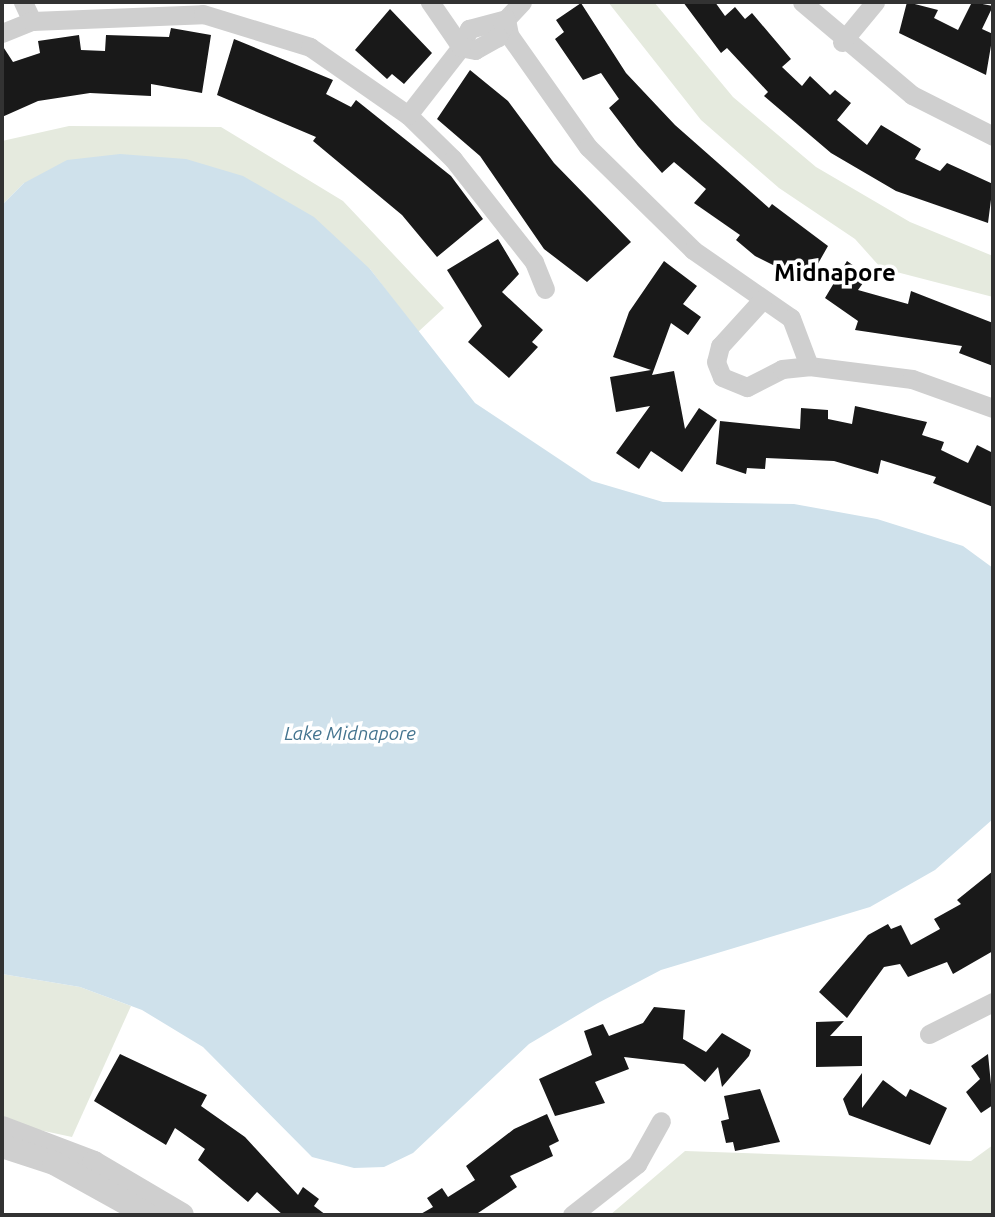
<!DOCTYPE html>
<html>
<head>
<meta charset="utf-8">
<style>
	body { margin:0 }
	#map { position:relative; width:995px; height:1217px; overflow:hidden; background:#fff; font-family:Ubuntu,sans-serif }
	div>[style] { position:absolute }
	.green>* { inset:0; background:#e5eade }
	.water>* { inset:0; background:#cfe1eb }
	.building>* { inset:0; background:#191919 }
	.minor>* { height:19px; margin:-9.5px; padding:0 9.5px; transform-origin:9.5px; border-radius:9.5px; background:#cfcfcf }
	.tertiary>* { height:24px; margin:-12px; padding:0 12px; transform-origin:12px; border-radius:12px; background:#cfcfcf }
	span { translate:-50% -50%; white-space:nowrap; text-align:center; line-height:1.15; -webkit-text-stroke:7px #fff; paint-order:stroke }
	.water-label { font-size:19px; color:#44748f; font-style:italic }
	.district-label { font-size:24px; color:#000; font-weight:700 }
	.frame { position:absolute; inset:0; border:4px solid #323232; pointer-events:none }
</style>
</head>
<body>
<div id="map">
	<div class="green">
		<div style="clip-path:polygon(608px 2px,654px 2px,733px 97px,816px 167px,910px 222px,993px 256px,993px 297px,881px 268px,855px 239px,779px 188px,701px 120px)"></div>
		<div style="clip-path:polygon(69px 126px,221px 127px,343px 201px,444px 308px,418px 332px,370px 269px,24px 183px,2px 205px,2px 141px)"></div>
		<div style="clip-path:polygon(2px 974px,80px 987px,131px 1006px,72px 1137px,2px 1122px)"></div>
		<div style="clip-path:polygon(993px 1145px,993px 1215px,610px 1215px,685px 1151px,971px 1161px)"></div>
	</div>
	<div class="water">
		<div style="clip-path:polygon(120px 154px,186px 159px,243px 176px,314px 217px,370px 269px,475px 403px,592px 481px,663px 502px,794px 504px,877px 519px,963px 546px,993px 568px,993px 819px,935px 870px,870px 907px,661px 970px,598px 1003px,529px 1044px,413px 1153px,384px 1167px,354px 1168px,312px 1157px,203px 1047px,142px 1010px,80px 987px,2px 974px,2px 205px,24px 183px,67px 160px)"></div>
	</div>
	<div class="building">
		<div style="clip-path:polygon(683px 2px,715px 2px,725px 16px,735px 7px,745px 19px,752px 13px,791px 59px,782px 67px,802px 86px,810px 76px,830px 95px,835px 90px,851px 103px,837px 120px,867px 145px,881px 125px,921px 149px,915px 159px,940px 171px,947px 163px,993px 184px,988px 223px,896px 191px,831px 153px,764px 96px,768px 92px,727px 48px,721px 53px)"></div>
		<div style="clip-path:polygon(907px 2px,938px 10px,934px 18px,958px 30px,972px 2px,993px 6px,982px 29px,993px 34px,986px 75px,899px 33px)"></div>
		<div style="clip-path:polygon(581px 3px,626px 73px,675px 125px,769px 208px,772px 204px,828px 246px,811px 276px,794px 264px,789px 273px,755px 256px,736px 240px,740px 235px,694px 203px,706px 189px,674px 162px,662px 173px,638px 146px,609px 108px,619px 99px,601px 73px,583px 80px,555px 39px,564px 32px,556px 20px)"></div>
		<div style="clip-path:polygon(390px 9px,432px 53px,404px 84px,392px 74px,387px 79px,355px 50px)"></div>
		<div style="clip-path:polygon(171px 28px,211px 35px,202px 93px,151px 84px,151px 96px,90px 93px,38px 101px,2px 117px,2px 45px,13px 62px,40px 53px,38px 41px,79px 35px,81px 50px,105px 51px,106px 35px,169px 37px)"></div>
		<div style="clip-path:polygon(234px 39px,333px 80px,326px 94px,351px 107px,356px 100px,451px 176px,483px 219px,437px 257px,402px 215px,313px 141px,316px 137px,217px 95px)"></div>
		<div style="clip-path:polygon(470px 70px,508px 101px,554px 163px,631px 242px,587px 282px,544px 249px,480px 156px,437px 119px)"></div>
		<div style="clip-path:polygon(498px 239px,519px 274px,502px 292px,543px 330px,532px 342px,538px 347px,509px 378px,468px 342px,482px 326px,447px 270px)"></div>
		<div style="clip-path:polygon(664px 261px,697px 286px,683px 304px,701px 317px,688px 335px,671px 323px,652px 375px,674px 371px,685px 429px,699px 408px,717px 420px,682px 472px,651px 451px,639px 469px,616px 453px,650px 406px,616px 412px,610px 377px,651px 370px,613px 357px,629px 312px)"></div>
		<div style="clip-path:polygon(847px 261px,868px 276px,858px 290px,908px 304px,911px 291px,993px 323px,993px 366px,959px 353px,962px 346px,855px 330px,858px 321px,825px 298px)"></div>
		<div style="clip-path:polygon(855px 406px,927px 422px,922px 435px,944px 442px,941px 450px,968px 463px,977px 445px,993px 453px,993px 507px,933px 483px,936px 477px,881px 460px,878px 474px,834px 461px,766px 458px,765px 469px,747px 468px,746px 474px,716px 464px,720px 421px,800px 429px,801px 408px,828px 410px,828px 419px,852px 424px)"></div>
		<div style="clip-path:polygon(993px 871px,993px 951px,953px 974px,947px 962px,908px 977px,900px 964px,884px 967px,847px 1018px,819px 992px,868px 935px,888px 924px,891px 929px,901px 925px,911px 945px,940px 929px,934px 919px,961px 904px,957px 900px)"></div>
		<div style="clip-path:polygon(654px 1007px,685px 1010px,683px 1039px,706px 1052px,722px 1033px,751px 1050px,749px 1056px,722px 1087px,718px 1067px,705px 1082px,684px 1064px,624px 1057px,629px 1069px,595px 1082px,605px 1103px,555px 1116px,539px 1079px,592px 1055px,584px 1031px,603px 1024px,609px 1036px,643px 1023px)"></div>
		<div style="clip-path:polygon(844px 1021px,830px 1036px,862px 1036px,862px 1066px,816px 1067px,816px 1022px)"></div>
		<div style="clip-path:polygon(120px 1054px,207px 1095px,201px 1106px,245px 1137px,298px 1195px,303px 1187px,319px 1199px,314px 1206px,326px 1215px,283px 1215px,257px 1192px,248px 1202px,198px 1160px,205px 1149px,175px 1128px,166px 1145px,94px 1101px)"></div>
		<div style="clip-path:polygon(988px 1054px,993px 1105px,981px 1113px,966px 1092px,980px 1079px,971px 1066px)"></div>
		<div style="clip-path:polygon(862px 1073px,862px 1108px,883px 1080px,906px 1097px,910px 1089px,947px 1108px,930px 1145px,849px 1115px,843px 1099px)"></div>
		<div style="clip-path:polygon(760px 1089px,780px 1142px,735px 1151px,733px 1142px,726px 1143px,721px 1121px,729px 1119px,724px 1096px)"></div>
		<div style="clip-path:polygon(547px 1114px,559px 1141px,549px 1146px,553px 1156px,510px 1176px,517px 1187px,475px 1215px,419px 1215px,433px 1207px,427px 1198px,442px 1188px,448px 1197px,475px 1180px,466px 1166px,514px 1129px)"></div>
	</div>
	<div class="minor">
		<div style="left:23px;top:2px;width:21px;rotate:65deg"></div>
		<div style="left:522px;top:2px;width:23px;rotate:133deg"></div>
		<div style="left:506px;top:19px;width:16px;rotate:79deg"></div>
		<div style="left:509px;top:35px;width:137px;rotate:54.8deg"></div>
		<div style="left:588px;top:147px;width:147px;rotate:44.4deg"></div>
		<div style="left:693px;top:250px;width:119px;rotate:34.8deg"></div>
		<div style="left:791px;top:318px;width:51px;rotate:69.4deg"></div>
		<div style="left:809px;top:366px;width:104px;rotate:7.2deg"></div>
		<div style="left:912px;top:379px;width:86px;rotate:19.7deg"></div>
		<div style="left:802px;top:2px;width:144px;rotate:40.2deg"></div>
		<div style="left:912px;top:95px;width:91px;rotate:26.8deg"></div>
		<div style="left:2px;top:33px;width:32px;rotate:-22deg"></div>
		<div style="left:32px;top:21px;width:171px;rotate:-2.3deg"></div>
		<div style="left:203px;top:14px;width:112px;rotate:17.1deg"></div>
		<div style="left:310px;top:47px;width:119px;rotate:34.8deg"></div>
		<div style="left:408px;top:115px;width:63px;rotate:44.4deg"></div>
		<div style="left:453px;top:159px;width:131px;rotate:51.8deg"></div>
		<div style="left:534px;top:262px;width:29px;rotate:68deg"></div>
		<div style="left:842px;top:42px;width:52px;rotate:-50.5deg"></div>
		<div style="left:408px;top:115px;width:86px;rotate:-52.1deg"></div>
		<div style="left:461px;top:47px;width:20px;rotate:-66deg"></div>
		<div style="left:469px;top:29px;width:38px;rotate:-15deg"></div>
		<div style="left:506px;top:19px;width:20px;rotate:114deg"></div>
		<div style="left:498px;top:37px;width:26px;rotate:151deg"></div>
		<div style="left:475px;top:50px;width:14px;rotate:-168deg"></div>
		<div style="left:461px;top:47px;width:55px;rotate:-124.6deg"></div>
		<div style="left:762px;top:300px;width:62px;rotate:132.4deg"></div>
		<div style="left:720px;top:346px;width:16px;rotate:104deg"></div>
		<div style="left:716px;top:362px;width:16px;rotate:68deg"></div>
		<div style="left:722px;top:377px;width:27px;rotate:22deg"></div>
		<div style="left:747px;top:387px;width:39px;rotate:-27deg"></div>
		<div style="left:782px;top:369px;width:27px;rotate:-6deg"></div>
		<div style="left:929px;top:1034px;width:72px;rotate:-26.6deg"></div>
		<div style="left:572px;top:1215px;width:83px;rotate:-38.1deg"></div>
		<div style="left:637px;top:1164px;width:49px;rotate:-60.8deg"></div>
	</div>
	<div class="tertiary">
		<div style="left:2px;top:1128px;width:98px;rotate:20.8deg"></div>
		<div style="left:94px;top:1163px;width:102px;rotate:30.6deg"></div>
		<div style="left:2px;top:1146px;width:55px;rotate:18.1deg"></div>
		<div style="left:54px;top:1163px;width:107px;rotate:29deg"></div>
	</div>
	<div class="water-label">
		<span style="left:350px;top:734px">Lake Midnapore</span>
	</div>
	<div class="district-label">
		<span style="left:835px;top:273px">Midnapore</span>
	</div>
	<div class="frame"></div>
</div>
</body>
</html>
